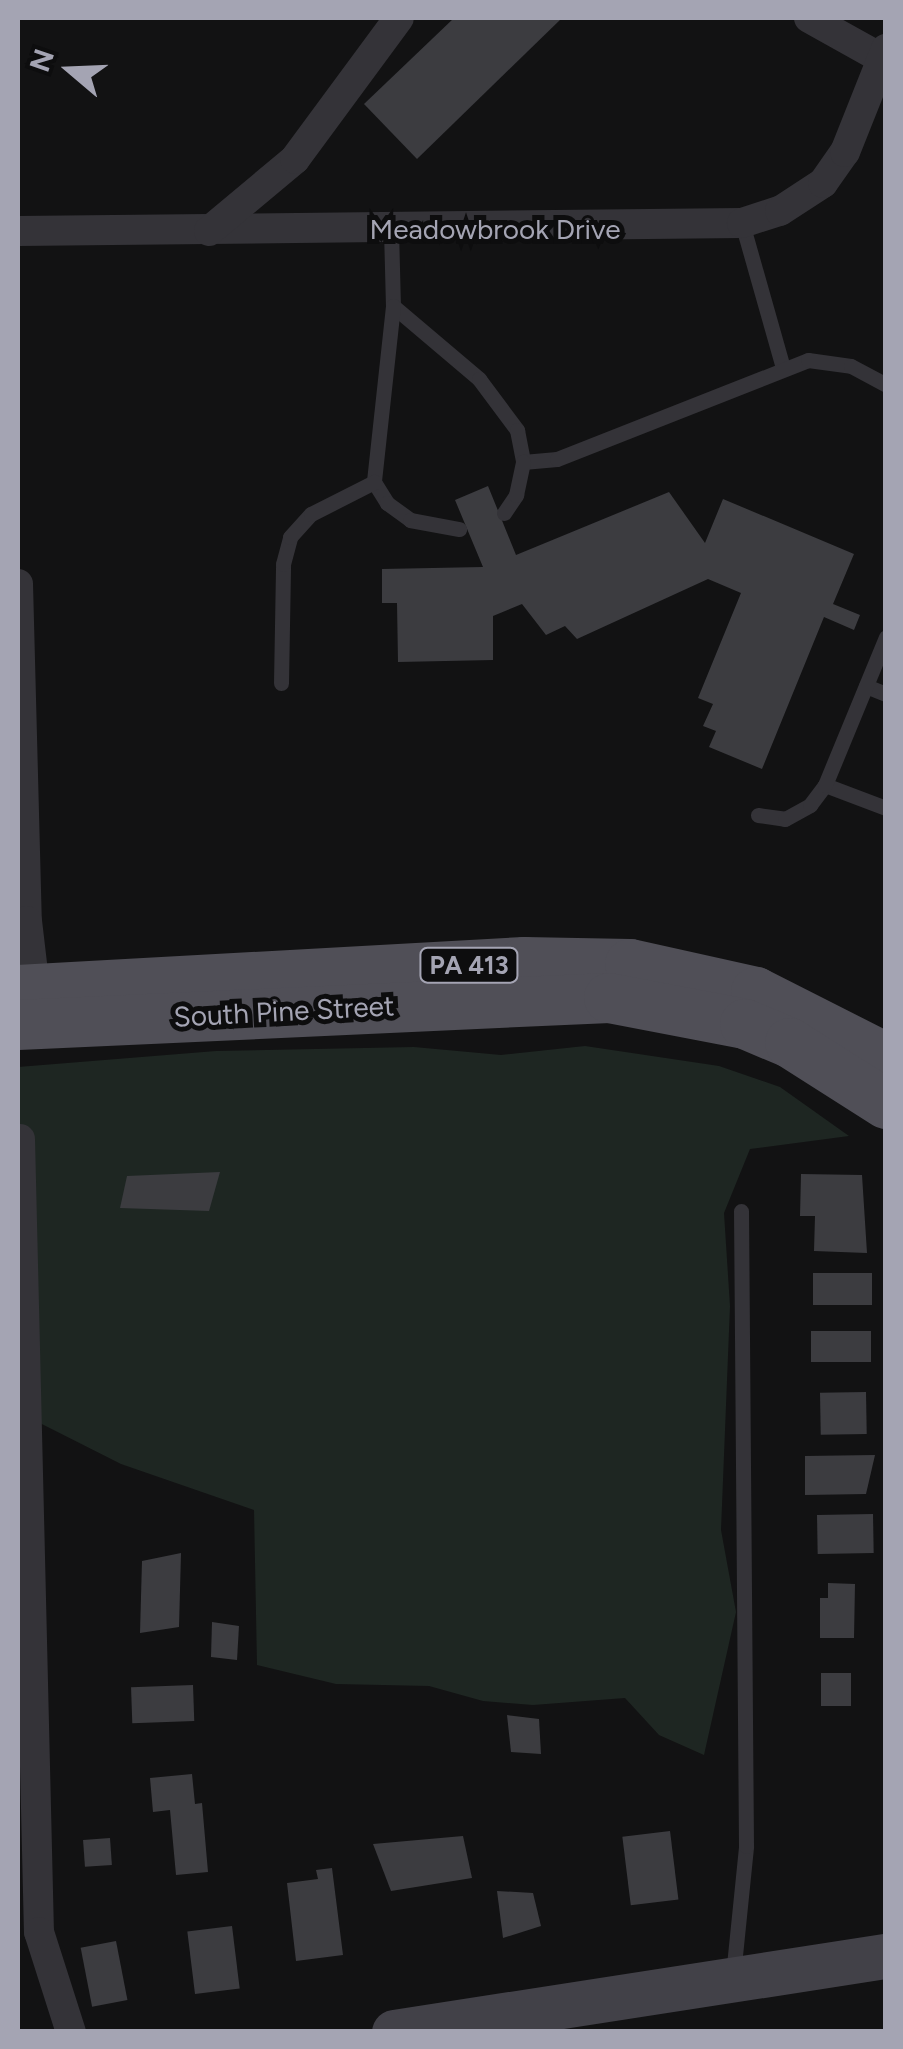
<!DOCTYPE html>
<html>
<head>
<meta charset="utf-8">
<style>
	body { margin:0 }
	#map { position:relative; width:903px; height:2049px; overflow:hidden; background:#121213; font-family:Figtree,sans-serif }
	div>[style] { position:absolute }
	.green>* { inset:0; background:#1e2622 }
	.building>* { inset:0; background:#3c3c40; transform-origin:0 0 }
	.lane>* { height:15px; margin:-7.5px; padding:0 7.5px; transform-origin:7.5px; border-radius:7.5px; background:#343338 }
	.street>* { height:30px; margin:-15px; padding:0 15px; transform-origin:15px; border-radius:15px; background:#343338 }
	.secondary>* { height:45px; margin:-22.5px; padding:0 22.5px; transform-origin:22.5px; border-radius:22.5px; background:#424148 }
	.primary>* { height:50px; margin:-25px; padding:0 25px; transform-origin:25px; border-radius:25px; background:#504f57 }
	span { translate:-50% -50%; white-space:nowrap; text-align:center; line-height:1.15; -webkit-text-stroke:10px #0d0d0e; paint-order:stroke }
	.shield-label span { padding:2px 8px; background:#0d0d0e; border:2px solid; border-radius:8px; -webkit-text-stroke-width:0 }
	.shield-label { font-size:25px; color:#a4a4b3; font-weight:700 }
	.street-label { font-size:28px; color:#a4a4b3 }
	.frame { position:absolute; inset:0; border:20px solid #a4a4b3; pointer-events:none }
	.north { position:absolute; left:20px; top:20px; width:100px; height:100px; -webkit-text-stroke:8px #0d0d0e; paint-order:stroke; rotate:289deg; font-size:28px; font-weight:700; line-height:40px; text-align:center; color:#a4a4b3 }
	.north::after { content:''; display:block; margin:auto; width:35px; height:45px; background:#a4a4b3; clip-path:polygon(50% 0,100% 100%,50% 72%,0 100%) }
</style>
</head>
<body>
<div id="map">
	<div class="green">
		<div style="clip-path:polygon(585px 1046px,719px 1066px,780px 1087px,849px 1136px,750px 1149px,724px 1213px,730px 1306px,721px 1530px,736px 1612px,704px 1755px,659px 1735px,625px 1698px,533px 1705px,483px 1701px,429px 1686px,336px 1684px,257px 1665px,254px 1510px,121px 1464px,18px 1412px,18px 1067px,216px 1051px,414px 1047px,501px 1055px)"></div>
	</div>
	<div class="building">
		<div style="clip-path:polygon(454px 18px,562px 18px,417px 159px,364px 104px)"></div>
		<div style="clip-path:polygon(488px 486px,516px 555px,669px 492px,705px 543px,723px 499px,854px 554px,833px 604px,860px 615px,854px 630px,824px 617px,762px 769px,709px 747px,716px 731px,703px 726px,713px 704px,698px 698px,741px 593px,708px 579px,577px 639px,565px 626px,546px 635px,522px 604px,493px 616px,493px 660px,398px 662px,397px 603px,382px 603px,382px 569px,483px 567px,455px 500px)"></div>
		<div style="clip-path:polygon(220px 1172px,209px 1211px,120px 1208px,127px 1176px)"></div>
		<div style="clip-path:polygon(801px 1174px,862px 1175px,867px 1253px,814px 1251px,815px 1216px,800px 1216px)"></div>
		<div style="left:813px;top:1273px;width:59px;height:32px"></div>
		<div style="left:811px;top:1331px;width:60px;height:31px"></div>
		<div style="left:866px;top:1392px;width:42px;height:46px;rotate:89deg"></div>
		<div style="clip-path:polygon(875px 1455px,866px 1494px,805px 1495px,805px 1456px)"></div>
		<div style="left:873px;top:1514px;width:39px;height:56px;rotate:89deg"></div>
		<div style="clip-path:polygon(181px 1553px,179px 1627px,140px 1633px,142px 1561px)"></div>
		<div style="clip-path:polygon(828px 1583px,855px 1584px,854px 1638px,820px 1638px,820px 1598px,828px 1598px)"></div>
		<div style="clip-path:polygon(212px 1622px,239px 1626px,237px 1660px,211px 1657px)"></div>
		<div style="left:821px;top:1673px;width:30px;height:33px"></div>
		<div style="left:193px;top:1685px;width:36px;height:62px;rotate:88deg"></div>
		<div style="clip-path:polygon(507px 1715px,539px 1719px,541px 1754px,511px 1752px)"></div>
		<div style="clip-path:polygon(192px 1774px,195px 1804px,202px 1803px,208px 1872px,176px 1875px,170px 1810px,153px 1812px,150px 1778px)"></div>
		<div style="left:670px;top:1831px;width:69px;height:48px;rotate:83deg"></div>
		<div style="clip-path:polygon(463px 1836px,472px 1878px,391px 1891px,373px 1844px)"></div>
		<div style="left:110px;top:1838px;width:27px;height:27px;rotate:86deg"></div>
		<div style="clip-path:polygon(332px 1868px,343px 1955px,296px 1961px,287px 1883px,318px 1879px,316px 1870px)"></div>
		<div style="clip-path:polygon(497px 1891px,533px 1893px,541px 1926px,503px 1938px)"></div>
		<div style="left:232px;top:1926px;width:63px;height:45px;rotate:83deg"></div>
		<div style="left:116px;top:1941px;width:60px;height:36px;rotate:79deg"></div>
	</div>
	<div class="lane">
		<div style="left:742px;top:223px;width:151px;rotate:74.2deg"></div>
		<div style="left:391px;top:230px;width:76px;rotate:88.5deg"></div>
		<div style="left:393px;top:306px;width:113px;rotate:40.3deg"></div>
		<div style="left:479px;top:379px;width:64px;rotate:53.3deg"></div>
		<div style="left:517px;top:430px;width:33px;rotate:79deg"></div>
		<div style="left:523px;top:462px;width:34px;rotate:-5deg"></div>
		<div style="left:557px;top:459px;width:270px;rotate:-21.5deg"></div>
		<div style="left:808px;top:360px;width:43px;rotate:7.9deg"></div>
		<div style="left:851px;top:366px;width:40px;rotate:28deg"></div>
		<div style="left:393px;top:306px;width:177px;rotate:96.2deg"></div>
		<div style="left:374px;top:482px;width:25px;rotate:58deg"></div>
		<div style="left:387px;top:503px;width:29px;rotate:36deg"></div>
		<div style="left:410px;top:520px;width:50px;rotate:10.4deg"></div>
		<div style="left:504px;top:513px;width:22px;rotate:-56deg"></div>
		<div style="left:516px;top:495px;width:34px;rotate:-78deg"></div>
		<div style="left:281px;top:683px;width:119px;rotate:-89deg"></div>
		<div style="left:283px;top:564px;width:28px;rotate:-75deg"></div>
		<div style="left:290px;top:537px;width:31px;rotate:-48deg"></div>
		<div style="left:311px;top:514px;width:71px;rotate:-26.9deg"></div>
		<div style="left:866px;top:686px;width:22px;rotate:22deg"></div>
		<div style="left:825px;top:785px;width:65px;rotate:20.7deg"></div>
		<div style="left:758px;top:815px;width:27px;rotate:8deg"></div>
		<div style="left:785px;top:819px;width:29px;rotate:-29deg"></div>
		<div style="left:810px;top:805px;width:25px;rotate:-53deg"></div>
		<div style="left:825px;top:785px;width:160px;rotate:-67.6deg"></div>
		<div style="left:733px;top:1975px;width:130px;rotate:-84.2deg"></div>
		<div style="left:746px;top:1846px;width:635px;rotate:-90.45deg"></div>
	</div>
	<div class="street">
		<div style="left:809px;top:18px;width:82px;rotate:29.1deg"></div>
		<div style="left:18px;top:231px;width:724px;rotate:-0.63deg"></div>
		<div style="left:742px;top:223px;width:40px;rotate:-18deg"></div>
		<div style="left:780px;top:211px;width:51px;rotate:-33.1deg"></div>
		<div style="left:823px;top:183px;width:38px;rotate:-55deg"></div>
		<div style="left:845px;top:152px;width:111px;rotate:-68.3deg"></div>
		<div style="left:209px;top:231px;width:112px;rotate:-39.9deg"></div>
		<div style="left:295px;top:159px;width:175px;rotate:-53.6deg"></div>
		<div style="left:18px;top:584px;width:337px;rotate:88.5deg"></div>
		<div style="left:27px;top:921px;width:86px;rotate:83.3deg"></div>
		<div style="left:20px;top:1139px;width:793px;rotate:88.63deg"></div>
		<div style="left:39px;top:1932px;width:105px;rotate:72.3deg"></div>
	</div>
	<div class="secondary">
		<div style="left:394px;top:2032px;width:498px;rotate:-8.8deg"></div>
	</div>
	<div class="primary">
		<div style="left:18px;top:990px;width:507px;rotate:-3.17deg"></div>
		<div style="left:524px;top:962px;width:106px;rotate:1.1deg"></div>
		<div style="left:630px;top:964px;width:129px;rotate:12.5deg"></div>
		<div style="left:756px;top:992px;width:146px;rotate:26.9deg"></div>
		<div style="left:18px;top:1025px;width:592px;rotate:-2.62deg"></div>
		<div style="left:609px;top:998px;width:138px;rotate:10.8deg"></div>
		<div style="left:745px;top:1024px;width:49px;rotate:22.9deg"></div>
		<div style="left:790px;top:1043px;width:114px;rotate:32.4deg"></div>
	</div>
	<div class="shield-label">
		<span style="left:469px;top:965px">PA 413</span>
	</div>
	<div class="street-label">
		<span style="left:495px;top:229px">Meadowbrook Drive</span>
		<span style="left:284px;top:1011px;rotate:-3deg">South Pine Street</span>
	</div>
	<div class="frame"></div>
	<div class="north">N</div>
</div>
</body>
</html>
